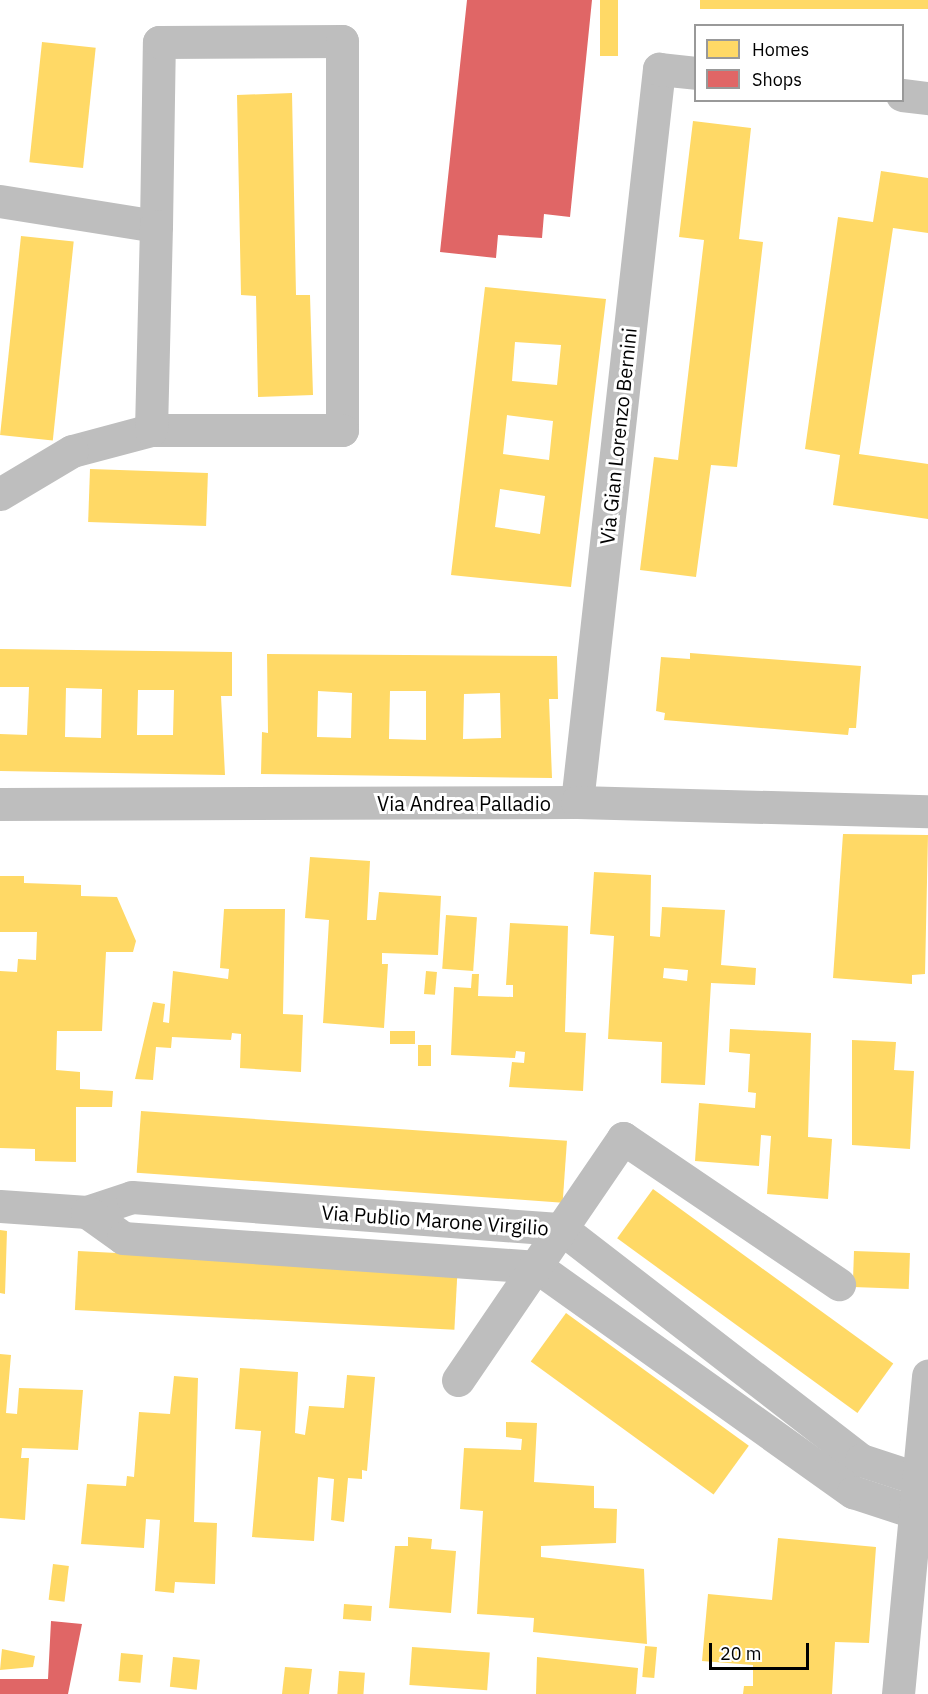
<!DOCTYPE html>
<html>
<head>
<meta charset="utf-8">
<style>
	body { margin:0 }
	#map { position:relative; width:928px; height:1694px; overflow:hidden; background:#fff; font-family:"IBM Plex Sans",sans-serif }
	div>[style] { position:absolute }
	.homes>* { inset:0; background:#ffd966; transform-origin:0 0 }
	.shops>* { inset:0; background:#e06666 }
	.minor>* { height:33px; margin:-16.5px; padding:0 16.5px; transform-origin:16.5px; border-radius:16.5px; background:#bebebe }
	span { translate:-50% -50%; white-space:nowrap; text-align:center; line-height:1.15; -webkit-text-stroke:6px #fff; paint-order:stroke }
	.street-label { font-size:20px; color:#000 }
	.legend { position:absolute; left:694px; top:24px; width:210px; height:78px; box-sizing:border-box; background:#fff; border:2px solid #999; margin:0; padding:8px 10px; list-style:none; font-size:18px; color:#000 }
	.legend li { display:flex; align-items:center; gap:12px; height:30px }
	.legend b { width:30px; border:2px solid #999 }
	.scale { position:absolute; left:709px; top:1643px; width:100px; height:27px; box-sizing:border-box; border:3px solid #000; border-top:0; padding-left:8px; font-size:18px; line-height:21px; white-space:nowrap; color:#000; -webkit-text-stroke:4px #fff; paint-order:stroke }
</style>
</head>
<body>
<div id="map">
	<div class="homes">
		<div style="left:600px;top:0;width:18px;height:56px"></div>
		<div style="left:700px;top:0;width:228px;height:9px"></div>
		<div style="left:42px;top:42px;width:54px;height:121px;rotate:6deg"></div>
		<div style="clip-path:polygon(292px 93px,296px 295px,310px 295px,313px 395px,258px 397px,256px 296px,241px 295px,237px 95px)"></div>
		<div style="clip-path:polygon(693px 121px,751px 128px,739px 239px,763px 242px,737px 467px,711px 465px,696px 577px,640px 570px,654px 457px,678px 460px,704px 240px,679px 237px)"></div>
		<div style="clip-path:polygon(881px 171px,928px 178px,928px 233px,893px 228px,859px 454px,928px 464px,928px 519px,833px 505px,840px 455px,805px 449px,838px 217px,873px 222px)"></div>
		<div style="left:21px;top:236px;width:53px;height:200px;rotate:6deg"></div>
		<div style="clip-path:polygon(evenodd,485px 287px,606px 299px,571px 587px,451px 575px,485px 287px,515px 342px,561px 345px,557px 385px,512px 381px,515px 342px,485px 287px,507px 415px,553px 421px,549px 460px,503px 454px,507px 415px,485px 287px,500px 489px,545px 496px,540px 534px,495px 527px,500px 489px)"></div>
		<div style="left:90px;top:469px;width:118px;height:53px;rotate:2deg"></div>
		<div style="clip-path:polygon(evenodd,0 649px,232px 652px,232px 696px,221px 696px,225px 775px,0 771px,0 734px,27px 735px,29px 687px,0 687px,0 649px,66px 688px,102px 689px,101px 738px,65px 737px,66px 688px,0 649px,138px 690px,174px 690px,173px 735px,137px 735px,138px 690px)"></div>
		<div style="clip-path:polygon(690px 653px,861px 666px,856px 728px,849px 728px,848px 735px,664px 720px,665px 713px,656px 711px,661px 657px,690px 659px)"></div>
		<div style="clip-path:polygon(evenodd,267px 654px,557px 656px,558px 699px,549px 699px,552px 778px,261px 774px,262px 732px,268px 733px,267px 654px,318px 691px,352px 693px,351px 738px,317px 737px,318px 691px,267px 654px,390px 691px,426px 691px,426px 740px,389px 739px,390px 691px,267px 654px,500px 693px,501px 738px,463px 739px,464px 694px,500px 693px)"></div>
		<div style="clip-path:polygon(843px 834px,928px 835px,925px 974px,912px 975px,912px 984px,833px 978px)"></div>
		<div style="clip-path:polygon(310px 857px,370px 861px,367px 920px,376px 920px,379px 892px,441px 896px,438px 955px,382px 953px,382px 964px,388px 964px,384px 1028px,323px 1023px,329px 920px,305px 918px)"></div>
		<div style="clip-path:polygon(evenodd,594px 872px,651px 875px,650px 936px,660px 937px,662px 907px,725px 910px,721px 965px,756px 968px,755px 985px,711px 983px,705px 1085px,661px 1083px,662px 1042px,608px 1039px,614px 936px,590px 934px,594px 872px,664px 968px,688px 970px,687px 981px,663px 978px,664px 968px)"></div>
		<div style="clip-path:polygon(0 876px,24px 876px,24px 883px,81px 885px,81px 896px,117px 897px,136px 941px,133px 952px,106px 952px,102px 1031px,57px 1031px,56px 1070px,80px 1072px,80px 1089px,113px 1091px,112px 1107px,76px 1107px,76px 1162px,35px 1161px,35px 1149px,0 1148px,0 971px,17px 972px,18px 959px,36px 960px,37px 932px,0 932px)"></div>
		<div style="clip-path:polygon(224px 909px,285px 909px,283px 1014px,303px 1015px,301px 1072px,240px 1068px,241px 1034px,232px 1033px,231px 1040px,172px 1037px,171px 1048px,156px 1047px,153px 1080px,135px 1079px,153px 1002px,165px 1004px,163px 1022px,169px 1023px,173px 971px,228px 979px,229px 969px,220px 968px)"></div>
		<div style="left:446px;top:915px;width:31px;height:54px;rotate:4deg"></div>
		<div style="clip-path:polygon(510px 923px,568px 926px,565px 1032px,586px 1033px,583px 1091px,509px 1087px,512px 1062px,524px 1063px,525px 1052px,516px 1051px,515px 1058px,451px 1055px,454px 987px,471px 988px,472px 974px,479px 974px,478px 996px,513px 997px,513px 985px,506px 985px)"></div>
		<div style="left:426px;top:971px;width:11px;height:23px;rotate:5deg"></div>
		<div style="clip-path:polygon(730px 1029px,811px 1033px,808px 1137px,832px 1139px,828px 1199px,767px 1194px,771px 1136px,761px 1135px,759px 1166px,695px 1161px,699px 1103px,755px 1108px,756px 1093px,748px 1092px,750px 1054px,729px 1052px)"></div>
		<div style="left:390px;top:1031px;width:25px;height:13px"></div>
		<div style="clip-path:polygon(852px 1040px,896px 1042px,894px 1070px,914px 1071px,910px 1149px,852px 1145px)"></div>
		<div style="left:418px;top:1045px;width:13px;height:21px"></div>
		<div style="left:141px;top:1111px;width:427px;height:62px;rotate:4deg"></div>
		<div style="left:653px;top:1189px;width:297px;height:61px;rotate:36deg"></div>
		<div style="clip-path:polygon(0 1230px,7px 1231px,5px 1294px,0 1293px)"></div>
		<div style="left:78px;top:1251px;width:380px;height:59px;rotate:3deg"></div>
		<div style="left:854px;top:1251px;width:56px;height:36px;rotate:2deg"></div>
		<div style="left:566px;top:1313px;width:226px;height:60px;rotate:36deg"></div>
		<div style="clip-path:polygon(0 1354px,11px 1355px,6px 1413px,17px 1414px,19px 1388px,83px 1390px,78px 1450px,22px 1448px,21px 1458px,29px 1458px,25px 1520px,0 1518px)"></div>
		<div style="clip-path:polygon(240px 1368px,298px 1372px,295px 1433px,305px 1435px,309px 1406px,344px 1408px,347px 1375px,375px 1377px,367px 1471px,362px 1470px,362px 1479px,348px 1478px,344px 1522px,331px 1520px,334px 1479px,318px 1477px,314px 1541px,252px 1537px,261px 1431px,235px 1429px)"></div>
		<div style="clip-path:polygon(174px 1376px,198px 1378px,194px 1522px,217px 1523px,215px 1584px,175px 1582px,174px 1593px,155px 1591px,160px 1520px,146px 1519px,144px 1548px,81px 1544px,87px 1484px,126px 1486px,127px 1476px,134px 1477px,139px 1412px,170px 1414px)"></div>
		<div style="clip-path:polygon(506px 1422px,537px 1423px,534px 1482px,594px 1486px,594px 1508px,617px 1509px,616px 1543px,541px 1546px,541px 1557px,644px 1569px,647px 1644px,533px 1632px,534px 1618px,477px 1614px,483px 1511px,460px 1509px,464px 1448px,521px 1450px,522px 1439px,506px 1437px)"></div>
		<div style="clip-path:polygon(408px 1537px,432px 1539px,431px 1549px,456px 1551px,451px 1613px,389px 1608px,395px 1546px,408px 1546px)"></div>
		<div style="clip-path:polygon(778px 1538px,876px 1547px,869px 1643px,835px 1642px,832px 1694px,743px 1694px,744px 1686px,753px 1686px,753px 1665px,702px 1661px,708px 1594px,772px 1600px)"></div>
		<div style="left:53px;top:1564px;width:16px;height:36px;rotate:7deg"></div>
		<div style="left:344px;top:1604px;width:28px;height:15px;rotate:4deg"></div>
		<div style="left:645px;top:1646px;width:12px;height:31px;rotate:5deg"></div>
		<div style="left:412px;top:1647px;width:78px;height:38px;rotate:4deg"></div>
		<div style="clip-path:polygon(2px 1649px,35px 1656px,33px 1667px,0 1670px)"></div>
		<div style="left:121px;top:1653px;width:22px;height:28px;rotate:5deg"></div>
		<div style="left:173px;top:1657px;width:27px;height:30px;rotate:6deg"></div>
		<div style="clip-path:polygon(537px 1657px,638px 1668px,636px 1694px,536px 1694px)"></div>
		<div style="clip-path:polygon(285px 1667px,312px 1669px,309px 1694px,282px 1694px)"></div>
		<div style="left:339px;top:1671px;width:26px;height:23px;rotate:4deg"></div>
	</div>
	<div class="shops">
		<div style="clip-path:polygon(467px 0,592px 0,570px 217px,544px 214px,542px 238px,498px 235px,496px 258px,440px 252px)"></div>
		<div style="clip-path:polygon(51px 1621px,82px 1624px,68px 1694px,0 1694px,0 1679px,48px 1679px)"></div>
	</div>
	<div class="minor">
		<div style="left:902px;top:95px;width:26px;rotate:7deg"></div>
		<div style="left:0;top:201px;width:158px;rotate:9.1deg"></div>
		<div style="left:156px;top:226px;width:184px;rotate:-89.1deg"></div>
		<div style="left:159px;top:42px;width:183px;rotate:-0.3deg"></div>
		<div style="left:342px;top:41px;width:389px;rotate:90deg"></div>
		<div style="left:342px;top:430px;width:191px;rotate:180deg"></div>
		<div style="left:151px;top:430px;width:82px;rotate:165.1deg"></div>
		<div style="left:72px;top:451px;width:84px;rotate:149.2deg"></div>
		<div style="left:151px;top:430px;width:204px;rotate:-88.6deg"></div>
		<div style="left:577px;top:802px;width:738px;rotate:-83.62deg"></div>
		<div style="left:659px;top:69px;width:37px;rotate:6deg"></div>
		<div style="left:0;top:804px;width:577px;rotate:-0.2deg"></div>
		<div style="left:577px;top:802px;width:351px;rotate:1.5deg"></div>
		<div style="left:0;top:1206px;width:87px;rotate:3.9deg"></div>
		<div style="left:87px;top:1212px;width:47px;rotate:-18.4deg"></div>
		<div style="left:132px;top:1197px;width:431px;rotate:4.3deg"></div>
		<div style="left:562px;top:1229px;width:378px;rotate:37.7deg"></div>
		<div style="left:861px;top:1460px;width:61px;rotate:18.1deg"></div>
		<div style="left:87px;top:1212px;width:44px;rotate:35.8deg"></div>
		<div style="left:123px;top:1238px;width:415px;rotate:4deg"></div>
		<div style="left:537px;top:1267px;width:388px;rotate:35.5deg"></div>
		<div style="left:853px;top:1492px;width:64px;rotate:18.2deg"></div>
		<div style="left:458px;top:1380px;width:293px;rotate:-55.7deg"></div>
		<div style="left:623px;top:1138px;width:261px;rotate:34.1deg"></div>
		<div style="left:898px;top:1694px;width:320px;rotate:-84.6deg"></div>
	</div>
	<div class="street-label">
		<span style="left:618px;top:436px;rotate:-84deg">Via Gian Lorenzo Bernini</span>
		<span style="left:464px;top:803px">Via Andrea Palladio</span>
		<span style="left:435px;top:1220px;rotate:4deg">Via Publio Marone Virgilio</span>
	</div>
	<ul class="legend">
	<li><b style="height:16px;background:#ffd966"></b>Homes</li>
	<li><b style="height:16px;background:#e06666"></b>Shops</li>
	</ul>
	<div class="scale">20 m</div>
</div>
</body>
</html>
